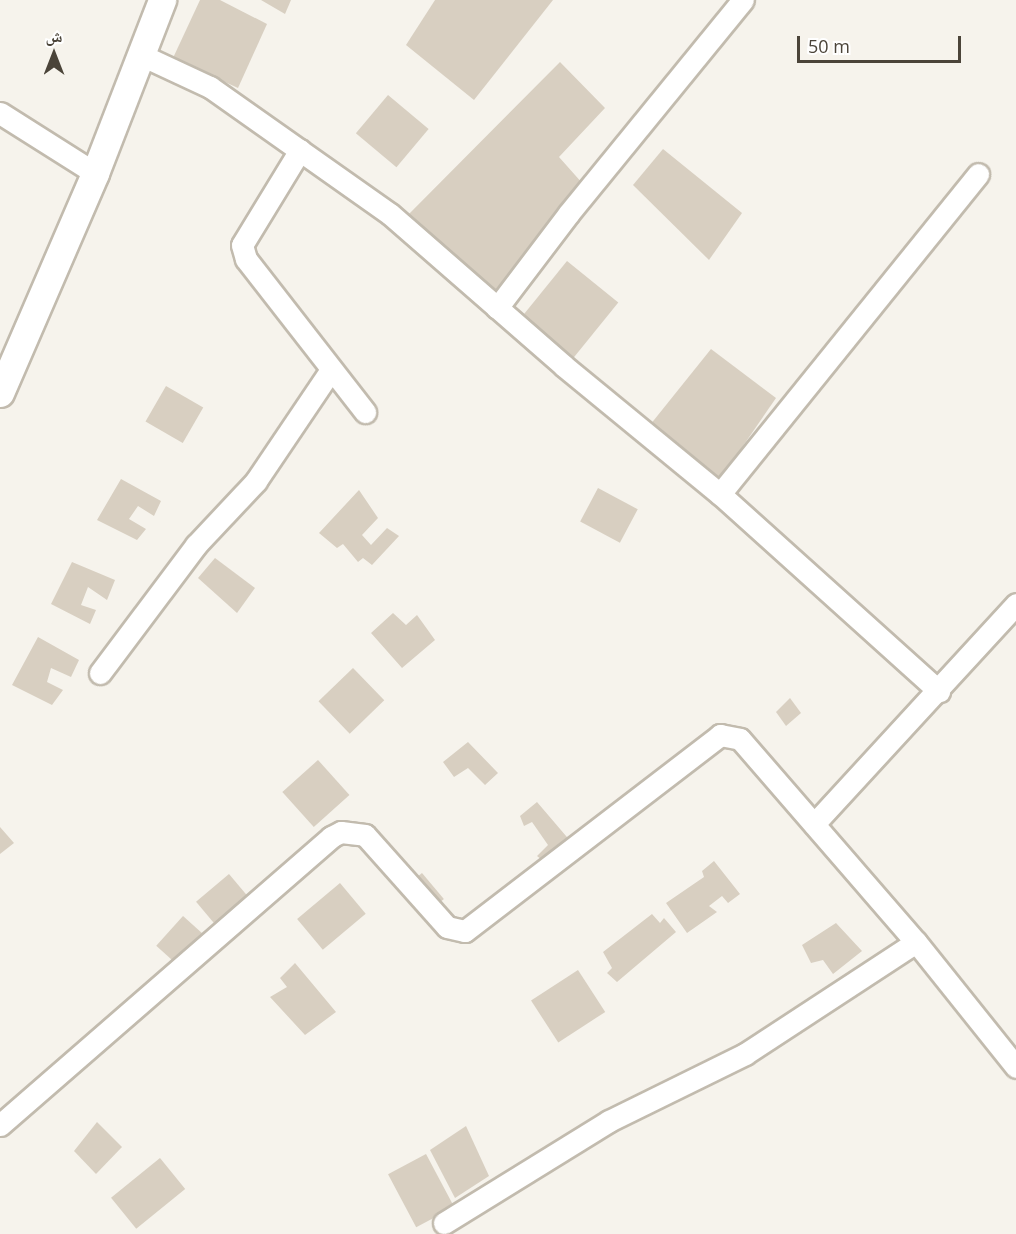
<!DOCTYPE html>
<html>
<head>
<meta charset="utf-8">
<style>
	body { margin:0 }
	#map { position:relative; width:1016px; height:1234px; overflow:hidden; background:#f6f3ec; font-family:"Open Sans","Noto Naskh Arabic",sans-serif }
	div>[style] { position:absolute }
	.building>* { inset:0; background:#d8cfc1; transform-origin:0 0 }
	.roads { filter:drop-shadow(2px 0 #c2bbae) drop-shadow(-2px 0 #c2bbae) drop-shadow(0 2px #c2bbae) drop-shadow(0 -2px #c2bbae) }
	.minor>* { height:21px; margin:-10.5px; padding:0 10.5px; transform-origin:10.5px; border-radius:10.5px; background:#fff }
	.tertiary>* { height:27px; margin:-13.5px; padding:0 13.5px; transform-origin:13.5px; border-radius:13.5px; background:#fff }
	span { translate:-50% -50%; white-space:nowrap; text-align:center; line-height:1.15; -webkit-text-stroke:5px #fff; paint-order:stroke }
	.north { position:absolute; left:24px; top:24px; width:60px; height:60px; -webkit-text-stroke:4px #fff; paint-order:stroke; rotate:0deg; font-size:16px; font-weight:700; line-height:24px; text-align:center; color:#4b4439 }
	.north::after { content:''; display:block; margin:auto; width:21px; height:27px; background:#4b4439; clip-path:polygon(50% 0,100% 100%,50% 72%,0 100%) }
	.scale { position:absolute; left:797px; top:36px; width:164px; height:27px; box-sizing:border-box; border:3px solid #4b4439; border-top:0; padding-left:8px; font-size:18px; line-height:21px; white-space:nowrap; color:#4b4439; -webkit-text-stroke:4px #fff; paint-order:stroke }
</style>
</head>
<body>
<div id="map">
	<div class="building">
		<div style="clip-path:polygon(200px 0,220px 0,267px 24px,238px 88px,173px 58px)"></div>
		<div style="clip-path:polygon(261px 0,291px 0,285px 14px)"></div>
		<div style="clip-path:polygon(435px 0,553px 0,474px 100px,406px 45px)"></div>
		<div style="clip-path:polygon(560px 62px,605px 108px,559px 157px,583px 184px,496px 296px,406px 217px)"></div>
		<div style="left:388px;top:95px;width:53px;height:50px;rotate:40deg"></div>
		<div style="clip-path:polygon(663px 149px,742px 213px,709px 260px,633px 185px)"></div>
		<div style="left:567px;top:261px;width:66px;height:73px;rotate:39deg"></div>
		<div style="clip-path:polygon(711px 349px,776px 398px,716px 485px,650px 425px)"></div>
		<div style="left:166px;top:386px;width:43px;height:41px;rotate:30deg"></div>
		<div style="clip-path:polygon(121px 479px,161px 501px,154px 516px,138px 506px,129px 519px,146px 529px,137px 540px,97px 520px)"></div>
		<div style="left:598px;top:488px;width:45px;height:38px;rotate:28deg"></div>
		<div style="clip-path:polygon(359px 490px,378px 518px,362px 535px,371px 545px,387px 528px,399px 536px,372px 565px,363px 558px,358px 562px,343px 544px,337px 548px,319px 533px)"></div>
		<div style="clip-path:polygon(215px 558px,255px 588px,237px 613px,198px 578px)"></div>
		<div style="clip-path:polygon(72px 562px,115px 580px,107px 600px,88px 587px,81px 605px,96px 610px,90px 624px,51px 604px)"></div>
		<div style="clip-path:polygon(393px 613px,406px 625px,417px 615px,435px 640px,402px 668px,371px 633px)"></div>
		<div style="clip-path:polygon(38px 637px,79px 660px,71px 677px,51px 668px,47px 682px,63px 690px,52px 705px,12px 685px)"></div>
		<div style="left:353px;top:668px;width:45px;height:48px;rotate:46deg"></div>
		<div style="clip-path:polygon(790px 698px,801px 713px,786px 726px,776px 712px)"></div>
		<div style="clip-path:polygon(468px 742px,498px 773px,485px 785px,468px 768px,454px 777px,443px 762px)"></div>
		<div style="left:318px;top:760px;width:47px;height:48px;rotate:48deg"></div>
		<div style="clip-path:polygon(537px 802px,572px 843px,547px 864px,537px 856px,548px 845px,532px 822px,524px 826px,520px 816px)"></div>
		<div style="clip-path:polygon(0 827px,14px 843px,0 854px)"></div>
		<div style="clip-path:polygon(714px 861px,740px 894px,728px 903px,722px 896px,709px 906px,717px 912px,687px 933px,666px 903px,704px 877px,702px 871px)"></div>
		<div style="left:422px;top:873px;width:34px;height:13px;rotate:50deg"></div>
		<div style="left:229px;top:874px;width:34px;height:43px;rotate:50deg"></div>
		<div style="left:340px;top:883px;width:40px;height:56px;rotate:50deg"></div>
		<div style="clip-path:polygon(652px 914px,660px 923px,664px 918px,676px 932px,617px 982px,607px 973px,612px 968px,603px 952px)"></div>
		<div style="left:183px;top:916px;width:31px;height:40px;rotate:42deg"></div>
		<div style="clip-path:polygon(836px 923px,862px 951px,833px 974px,823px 960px,811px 963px,802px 945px)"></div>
		<div style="clip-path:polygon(295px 963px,336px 1012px,305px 1035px,270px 997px,287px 987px,280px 978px)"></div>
		<div style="left:578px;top:970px;width:50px;height:56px;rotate:57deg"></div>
		<div style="clip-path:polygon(97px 1122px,122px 1147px,96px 1174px,74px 1151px)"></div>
		<div style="clip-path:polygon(466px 1126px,489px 1176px,455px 1198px,430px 1150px)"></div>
		<div style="left:426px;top:1154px;width:60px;height:43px;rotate:62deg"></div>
		<div style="left:160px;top:1158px;width:40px;height:63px;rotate:51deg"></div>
	</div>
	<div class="roads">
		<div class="minor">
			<div style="left:141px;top:55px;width:76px;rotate:24.9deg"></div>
			<div style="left:210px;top:87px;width:220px;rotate:35.2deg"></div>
			<div style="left:390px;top:214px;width:231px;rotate:41.1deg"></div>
			<div style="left:564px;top:366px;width:202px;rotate:39.4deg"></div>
			<div style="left:720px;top:494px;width:295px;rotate:42deg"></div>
			<div style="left:0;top:113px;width:112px;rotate:32.3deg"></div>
			<div style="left:300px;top:150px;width:111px;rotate:121.4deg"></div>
			<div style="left:242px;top:245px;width:15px;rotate:74deg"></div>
			<div style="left:246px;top:259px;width:194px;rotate:52.1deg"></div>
			<div style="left:497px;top:308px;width:119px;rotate:-52.8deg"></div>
			<div style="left:569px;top:213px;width:275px;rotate:-50.8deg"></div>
			<div style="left:720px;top:494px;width:411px;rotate:-51.1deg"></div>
			<div style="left:100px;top:673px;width:160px;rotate:-53.1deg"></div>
			<div style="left:196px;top:545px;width:88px;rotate:-46.8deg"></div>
			<div style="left:256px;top:481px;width:134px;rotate:-56deg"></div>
			<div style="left:814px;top:824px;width:299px;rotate:-47.4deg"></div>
			<div style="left:0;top:1125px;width:439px;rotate:-41deg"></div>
			<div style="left:331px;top:837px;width:11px;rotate:-27deg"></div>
			<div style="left:341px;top:832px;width:24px;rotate:7deg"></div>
			<div style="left:365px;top:835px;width:123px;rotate:48.3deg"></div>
			<div style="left:447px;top:927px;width:18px;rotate:13deg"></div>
			<div style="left:465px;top:931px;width:322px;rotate:-37.5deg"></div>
			<div style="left:720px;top:735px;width:20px;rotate:11deg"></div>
			<div style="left:740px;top:739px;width:269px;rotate:49.1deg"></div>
			<div style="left:916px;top:942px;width:160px;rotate:51.3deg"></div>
			<div style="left:444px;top:1223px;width:194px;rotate:-31.7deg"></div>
			<div style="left:609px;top:1121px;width:152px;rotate:-26.2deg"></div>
			<div style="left:745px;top:1054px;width:204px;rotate:-33.2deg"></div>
		</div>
		<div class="tertiary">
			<div style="left:0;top:393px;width:240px;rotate:-66.6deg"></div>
			<div style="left:95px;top:173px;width:186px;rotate:-68.8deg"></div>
		</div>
	</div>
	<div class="north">ش</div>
	<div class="scale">50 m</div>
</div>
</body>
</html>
